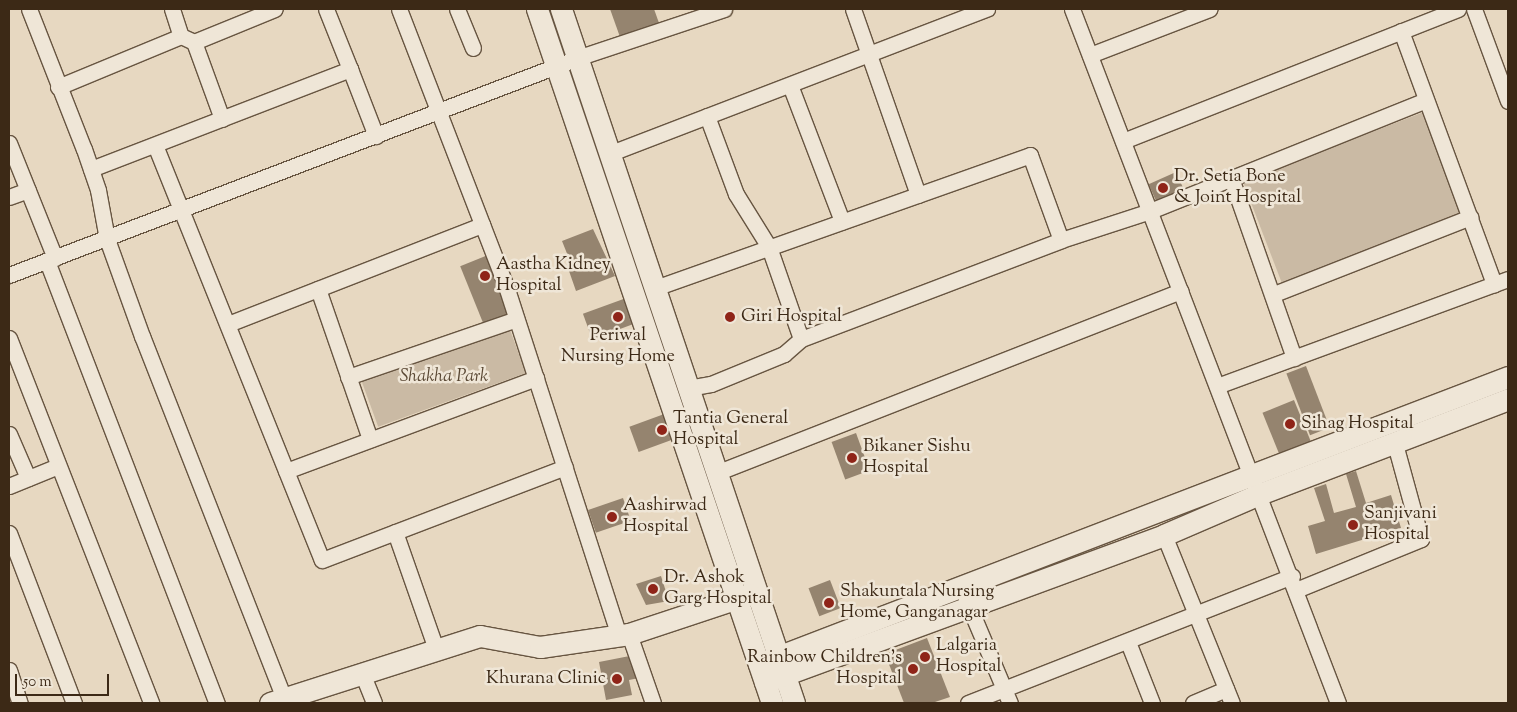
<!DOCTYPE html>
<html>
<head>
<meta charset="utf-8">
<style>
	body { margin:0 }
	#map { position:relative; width:1517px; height:712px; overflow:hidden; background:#e7d8c1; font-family:"Sorts Mill Goudy",serif }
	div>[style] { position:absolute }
	.green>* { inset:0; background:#cabaa4; transform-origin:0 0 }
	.building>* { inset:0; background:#95846f; transform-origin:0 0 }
	.roads { filter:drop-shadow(1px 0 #675541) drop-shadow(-1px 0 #675541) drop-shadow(0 1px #675541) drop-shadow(0 -1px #675541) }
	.street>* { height:15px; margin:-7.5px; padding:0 7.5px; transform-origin:7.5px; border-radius:7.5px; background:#efe6d7 }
	.secondary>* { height:21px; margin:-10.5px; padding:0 10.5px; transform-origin:10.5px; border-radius:10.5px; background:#efe6d7 }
	.dots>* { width:14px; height:14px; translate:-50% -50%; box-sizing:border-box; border:2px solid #efe6d7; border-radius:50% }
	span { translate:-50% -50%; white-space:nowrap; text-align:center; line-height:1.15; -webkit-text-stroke:5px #efe6d7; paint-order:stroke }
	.poi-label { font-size:18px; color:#3c2916 }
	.left { translate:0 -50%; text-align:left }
	.right { translate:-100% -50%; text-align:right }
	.park-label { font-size:18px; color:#584632; font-style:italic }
	.frame { position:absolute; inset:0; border:10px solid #3c2916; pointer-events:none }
	.scale { position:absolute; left:15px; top:674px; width:94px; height:22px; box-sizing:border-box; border:2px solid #3c2916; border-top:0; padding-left:6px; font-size:15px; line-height:18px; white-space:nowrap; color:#3c2916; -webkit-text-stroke:4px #efe6d7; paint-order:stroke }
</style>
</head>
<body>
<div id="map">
	<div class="green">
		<div style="left:1424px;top:112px;width:109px;height:194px;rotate:69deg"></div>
		<div style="left:509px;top:327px;width:49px;height:157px;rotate:70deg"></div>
	</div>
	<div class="building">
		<div style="clip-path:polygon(610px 9px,654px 9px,659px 23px,620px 37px)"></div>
		<div style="left:1176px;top:172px;width:20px;height:30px;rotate:66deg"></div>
		<div style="clip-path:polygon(593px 229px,615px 276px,576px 291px,569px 271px,577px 268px,574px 259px,570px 261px,562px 241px)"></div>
		<div style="left:488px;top:255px;width:62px;height:30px;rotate:68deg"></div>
		<div style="left:629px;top:297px;width:27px;height:49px;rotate:70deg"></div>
		<div style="left:1306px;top:366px;width:66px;height:21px;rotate:69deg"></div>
		<div style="left:1294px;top:400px;width:50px;height:34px;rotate:68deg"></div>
		<div style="left:667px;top:413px;width:27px;height:40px;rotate:70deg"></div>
		<div style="left:856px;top:433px;width:40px;height:26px;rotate:70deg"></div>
		<div style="clip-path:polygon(1356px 471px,1366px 503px,1391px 495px,1401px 528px,1316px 554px,1308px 526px,1325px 521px,1314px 488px,1326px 484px,1334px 513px,1356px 507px,1346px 474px)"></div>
		<div style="left:623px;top:498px;width:24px;height:37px;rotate:71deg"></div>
		<div style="clip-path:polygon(661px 576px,669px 601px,646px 605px,636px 584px)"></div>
		<div style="left:830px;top:580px;width:30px;height:23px;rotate:69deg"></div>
		<div style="clip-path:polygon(927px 638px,950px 697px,932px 703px,904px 703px,885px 654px)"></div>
		<div style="clip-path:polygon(645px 653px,649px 676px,629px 680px,632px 695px,606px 700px,599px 662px)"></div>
	</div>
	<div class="roads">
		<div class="street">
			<div style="left:29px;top:9px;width:150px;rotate:68.6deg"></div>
			<div style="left:84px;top:149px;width:43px;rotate:71.1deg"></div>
			<div style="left:98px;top:190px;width:50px;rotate:79.6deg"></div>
			<div style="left:107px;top:239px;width:103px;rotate:70.2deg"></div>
			<div style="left:142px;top:336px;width:389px;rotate:68.6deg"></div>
			<div style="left:172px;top:9px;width:28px;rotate:72deg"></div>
			<div style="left:326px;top:9px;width:65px;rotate:68.2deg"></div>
			<div style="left:399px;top:9px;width:297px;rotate:68.9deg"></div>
			<div style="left:506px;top:286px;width:367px;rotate:72.1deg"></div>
			<div style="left:457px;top:9px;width:42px;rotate:67.7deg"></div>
			<div style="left:853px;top:9px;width:197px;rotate:70.7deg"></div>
			<div style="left:1072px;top:9px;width:743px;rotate:69.03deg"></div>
			<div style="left:1474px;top:9px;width:98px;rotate:69.7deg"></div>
			<div style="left:1401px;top:31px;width:270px;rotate:69.8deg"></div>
			<div style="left:194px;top:42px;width:82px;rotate:70deg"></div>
			<div style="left:1090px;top:55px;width:128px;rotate:-21.1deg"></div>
			<div style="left:790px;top:85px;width:146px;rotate:69.1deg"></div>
			<div style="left:58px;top:87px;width:133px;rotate:-22.5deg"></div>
			<div style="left:181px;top:36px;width:14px;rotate:25deg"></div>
			<div style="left:194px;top:42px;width:87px;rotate:-22.2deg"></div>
			<div style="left:707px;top:116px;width:83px;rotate:69.6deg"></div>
			<div style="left:736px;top:194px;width:62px;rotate:58.1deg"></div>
			<div style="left:769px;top:247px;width:97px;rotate:70.8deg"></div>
			<div style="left:801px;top:339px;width:278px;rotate:-20.8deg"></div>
			<div style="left:1061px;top:240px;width:94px;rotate:-18deg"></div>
			<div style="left:1150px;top:211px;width:297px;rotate:-21.9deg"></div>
			<div style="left:1123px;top:141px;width:360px;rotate:-21.5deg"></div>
			<div style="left:9px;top:143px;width:124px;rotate:68.2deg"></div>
			<div style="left:155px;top:145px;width:447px;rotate:68.1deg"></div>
			<div style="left:322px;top:560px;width:260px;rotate:-20.9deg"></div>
			<div style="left:611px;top:153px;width:403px;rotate:-21deg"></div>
			<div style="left:91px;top:169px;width:278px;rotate:-21.1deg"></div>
			<div style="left:350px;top:69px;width:72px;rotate:68.8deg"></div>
			<div style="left:1231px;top:178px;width:191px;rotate:70.7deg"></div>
			<div style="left:9px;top:197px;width:20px;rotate:-20deg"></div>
			<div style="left:47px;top:261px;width:474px;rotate:69deg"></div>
			<div style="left:9px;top:275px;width:611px;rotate:-20.9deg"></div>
			<div style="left:580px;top:57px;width:152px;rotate:-18.4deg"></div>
			<div style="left:655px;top:288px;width:398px;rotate:-19.5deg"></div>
			<div style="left:1030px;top:155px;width:90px;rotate:70deg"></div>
			<div style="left:318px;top:289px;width:159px;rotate:70.9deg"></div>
			<div style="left:1274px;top:294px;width:211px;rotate:-21.4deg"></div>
			<div style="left:228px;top:324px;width:273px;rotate:-21.3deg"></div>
			<div style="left:9px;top:338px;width:392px;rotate:68.7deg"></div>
			<div style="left:348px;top:377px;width:178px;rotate:-19deg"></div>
			<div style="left:1217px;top:386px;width:310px;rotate:-20.2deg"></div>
			<div style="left:688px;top:388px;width:23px;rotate:-10deg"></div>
			<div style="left:711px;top:384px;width:79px;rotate:-22.3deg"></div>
			<div style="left:784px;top:354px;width:23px;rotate:-41deg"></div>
			<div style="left:9px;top:434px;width:48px;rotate:66.6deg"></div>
			<div style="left:286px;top:471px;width:267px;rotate:-20.4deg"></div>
			<div style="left:716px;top:473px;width:499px;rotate:-21.4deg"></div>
			<div style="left:9px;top:486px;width:53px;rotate:-22.2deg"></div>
			<div style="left:395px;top:532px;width:124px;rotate:70.7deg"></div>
			<div style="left:9px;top:533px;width:182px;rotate:69.1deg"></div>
			<div style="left:1164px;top:535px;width:181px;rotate:68deg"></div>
			<div style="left:1296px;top:590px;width:135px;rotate:-22.2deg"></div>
			<div style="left:1421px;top:539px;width:98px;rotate:-105.3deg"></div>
			<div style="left:966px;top:599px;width:113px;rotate:67.1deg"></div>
			<div style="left:629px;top:634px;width:73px;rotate:70.8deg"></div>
			<div style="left:1128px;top:642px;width:66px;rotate:68.5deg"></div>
			<div style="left:9px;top:670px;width:35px;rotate:72deg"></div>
			<div style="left:362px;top:673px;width:32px;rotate:68deg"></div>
			<div style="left:968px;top:703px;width:348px;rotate:-21.4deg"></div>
			<div style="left:1193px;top:703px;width:36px;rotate:-23deg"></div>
		</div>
		<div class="secondary">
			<div style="left:537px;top:9px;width:733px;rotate:71.29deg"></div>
			<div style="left:561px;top:9px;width:732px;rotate:71.44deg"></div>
			<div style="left:759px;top:664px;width:802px;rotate:-20.97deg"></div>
			<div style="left:765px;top:682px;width:425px;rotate:-20.2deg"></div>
			<div style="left:1164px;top:535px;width:101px;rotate:-23.3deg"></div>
			<div style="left:1257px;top:495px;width:269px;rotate:-20.9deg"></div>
			<div style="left:270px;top:703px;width:220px;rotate:-17.7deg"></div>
			<div style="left:480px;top:636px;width:61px;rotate:10.4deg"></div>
			<div style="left:540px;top:647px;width:90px;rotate:-8.3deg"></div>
			<div style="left:629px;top:634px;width:127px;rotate:-18.3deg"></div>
		</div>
	</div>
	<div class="dots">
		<div style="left:1163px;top:188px;background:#8f2418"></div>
		<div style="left:485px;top:276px;background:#8f2418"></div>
		<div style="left:618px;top:317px;background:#8f2418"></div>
		<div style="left:730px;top:317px;background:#8f2418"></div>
		<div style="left:1290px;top:424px;background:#8f2418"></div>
		<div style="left:662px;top:430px;background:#8f2418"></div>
		<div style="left:852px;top:458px;background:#8f2418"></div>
		<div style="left:612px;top:517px;background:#8f2418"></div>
		<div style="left:1353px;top:525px;background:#8f2418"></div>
		<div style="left:653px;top:589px;background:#8f2418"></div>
		<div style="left:829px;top:603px;background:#8f2418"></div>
		<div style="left:925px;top:657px;background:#8f2418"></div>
		<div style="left:913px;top:669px;background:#8f2418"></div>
		<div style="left:617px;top:679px;background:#8f2418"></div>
	</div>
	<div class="poi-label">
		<span class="left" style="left:1174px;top:188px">Dr. Setia Bone<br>&amp; Joint Hospital</span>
		<span class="left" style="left:496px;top:276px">Aastha Kidney<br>Hospital</span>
		<span class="left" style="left:741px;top:317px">Giri Hospital</span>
		<span style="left:618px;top:347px">Periwal<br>Nursing Home</span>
		<span class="left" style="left:673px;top:430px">Tantia General<br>Hospital</span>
		<span class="left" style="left:1301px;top:424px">Sihag Hospital</span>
		<span class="left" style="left:863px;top:458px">Bikaner Sishu<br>Hospital</span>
		<span class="left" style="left:623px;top:517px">Aashirwad<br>Hospital</span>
		<span class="left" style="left:1364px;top:525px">Sanjivani<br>Hospital</span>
		<span class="left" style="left:664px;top:589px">Dr. Ashok<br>Garg Hospital</span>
		<span class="left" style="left:840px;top:603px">Shakuntala Nursing<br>Home, Ganganagar</span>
		<span class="left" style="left:936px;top:657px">Lalgaria<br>Hospital</span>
		<span class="right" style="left:902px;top:669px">Rainbow Children's<br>Hospital</span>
		<span class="right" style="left:606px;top:679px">Khurana Clinic</span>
	</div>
	<div class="park-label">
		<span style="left:444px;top:377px">Shakha Park</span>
	</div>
	<div class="frame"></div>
	<div class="scale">50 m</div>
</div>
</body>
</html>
